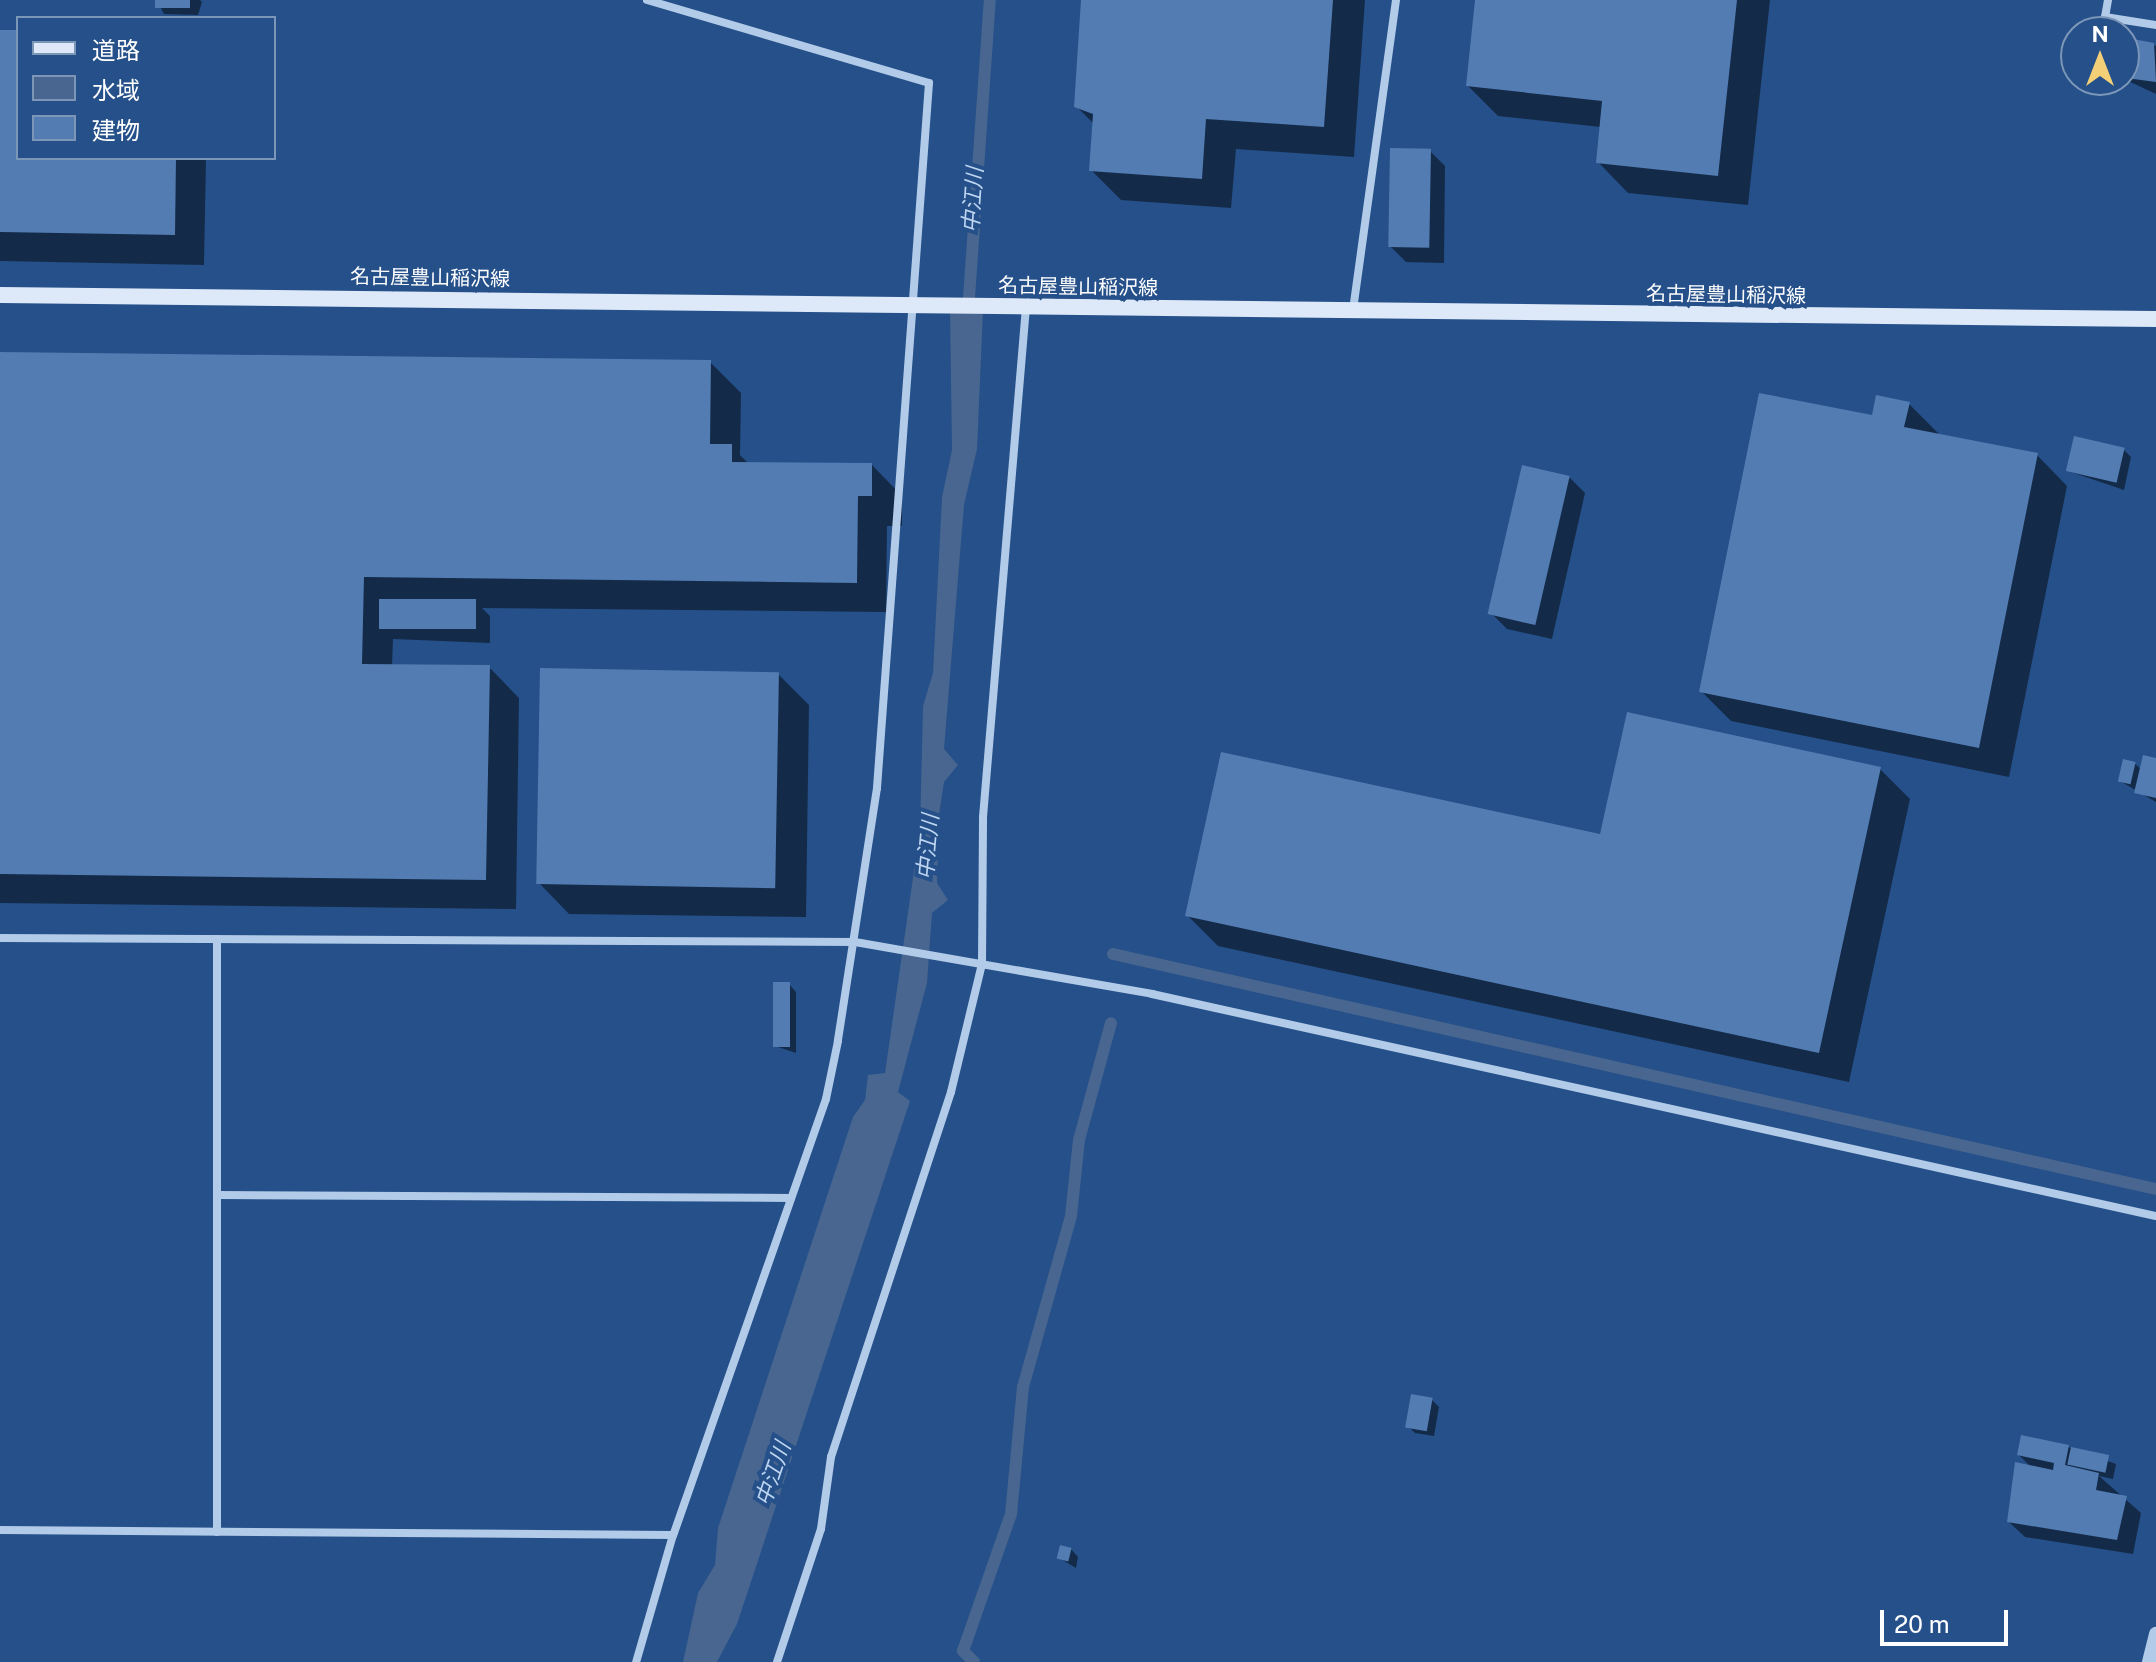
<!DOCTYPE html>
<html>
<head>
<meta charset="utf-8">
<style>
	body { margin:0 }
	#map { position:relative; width:2156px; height:1662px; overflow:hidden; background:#255089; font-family:"Public Sans","Noto Sans JP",sans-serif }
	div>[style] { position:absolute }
	.water>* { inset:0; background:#48668f }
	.shadow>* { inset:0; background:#0007 }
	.stream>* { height:12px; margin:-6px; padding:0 6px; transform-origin:6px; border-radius:6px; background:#48668f }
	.building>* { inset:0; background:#527cb2; transform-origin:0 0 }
	.minor>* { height:8px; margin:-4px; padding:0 4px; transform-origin:4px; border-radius:4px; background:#b2cbe9 }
	.tertiary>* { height:14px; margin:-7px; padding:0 7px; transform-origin:7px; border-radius:7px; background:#b2cbe9 }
	.secondary>* { height:16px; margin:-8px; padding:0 8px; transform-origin:8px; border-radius:8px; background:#dde8f8 }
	span { translate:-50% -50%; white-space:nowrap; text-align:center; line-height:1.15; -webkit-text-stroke:8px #255089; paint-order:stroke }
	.street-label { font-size:20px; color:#fff }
	.water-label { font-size:22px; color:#bed5f1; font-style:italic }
	.legend { position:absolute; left:16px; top:16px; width:260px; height:144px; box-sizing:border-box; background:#255089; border:2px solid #7c96b8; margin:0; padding:10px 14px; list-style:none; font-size:24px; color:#fff }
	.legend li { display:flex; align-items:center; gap:16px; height:40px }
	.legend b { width:40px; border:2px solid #7c96b8 }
	.north { position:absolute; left:2060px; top:16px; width:80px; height:80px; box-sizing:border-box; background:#255089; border:2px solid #7c96b8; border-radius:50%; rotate:0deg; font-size:22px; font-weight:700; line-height:32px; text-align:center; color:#fff }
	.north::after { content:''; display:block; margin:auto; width:28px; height:36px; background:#f3d077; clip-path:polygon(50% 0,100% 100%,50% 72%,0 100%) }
	.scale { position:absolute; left:1880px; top:1610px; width:128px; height:36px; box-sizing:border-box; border:4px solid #fff; border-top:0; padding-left:10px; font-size:24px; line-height:28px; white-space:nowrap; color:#fff; -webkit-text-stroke:6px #255089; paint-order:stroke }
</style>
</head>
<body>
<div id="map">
	<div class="water">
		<div style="clip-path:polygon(950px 310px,983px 312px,977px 449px,964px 505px,944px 749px,958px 765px,944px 782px,939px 815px,937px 883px,948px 900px,932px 913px,927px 983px,898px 1092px,910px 1101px,737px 1624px,717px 1662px,683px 1662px,698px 1593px,715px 1565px,718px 1528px,853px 1117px,865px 1100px,868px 1075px,885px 1073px,920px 829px,923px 706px,933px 673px,942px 497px,952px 450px)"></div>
	</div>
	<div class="shadow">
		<div style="clip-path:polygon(157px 0,200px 0,202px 2px,198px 15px,164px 14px)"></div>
		<div style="clip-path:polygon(1083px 0,1365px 0,1354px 157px,1236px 149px,1231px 208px,1121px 200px,1091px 170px,1094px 124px,1076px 106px)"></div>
		<div style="clip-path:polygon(1477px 0,1770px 0,1748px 205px,1628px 193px,1598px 162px,1601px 127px,1498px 116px,1468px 86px)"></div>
		<div style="clip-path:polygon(0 32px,18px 32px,18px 158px,206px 158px,204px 265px,0 261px)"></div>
		<div style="clip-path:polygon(2134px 41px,2156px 46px,2156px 94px,2124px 79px,2124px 45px)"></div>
		<div style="clip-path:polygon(1430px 151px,1445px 166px,1444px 263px,1406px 262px,1390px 246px)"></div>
		<div style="clip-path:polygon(0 354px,710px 362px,741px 393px,740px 455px,749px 464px,872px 465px,902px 496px,902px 526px,887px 526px,886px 612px,482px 608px,490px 616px,490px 643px,393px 639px,392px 666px,489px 667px,519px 698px,516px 909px,0 903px)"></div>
		<div style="clip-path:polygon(1909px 404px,1939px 434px,2037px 455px,2067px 486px,2009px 777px,1731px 721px,1701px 691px,1873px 417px)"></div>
		<div style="clip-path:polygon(2124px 450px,2131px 457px,2124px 490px,2068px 471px)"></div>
		<div style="clip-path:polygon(1569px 477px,1585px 493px,1552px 639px,1507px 629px,1491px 613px)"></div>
		<div style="clip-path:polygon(778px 674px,809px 705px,806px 917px,569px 914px,539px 883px)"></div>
		<div style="clip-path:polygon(2156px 760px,2156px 802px,2120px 781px,2135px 764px,2142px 770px)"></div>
		<div style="clip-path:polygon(1880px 769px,1910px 799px,1849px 1082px,1218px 946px,1188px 916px,1602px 836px)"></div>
		<div style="clip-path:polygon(789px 984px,796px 992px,796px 1053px,775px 1046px)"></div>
		<div style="clip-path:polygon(1432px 1400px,1439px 1407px,1434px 1436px,1415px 1433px,1408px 1426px)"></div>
		<div style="clip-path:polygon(2068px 1447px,2116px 1464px,2113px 1479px,2099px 1476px,2141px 1513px,2133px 1554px,2025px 1537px,2009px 1522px,2030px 1466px,2019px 1455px)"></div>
		<div style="clip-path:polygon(1071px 1549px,1078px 1557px,1076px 1568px,1059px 1558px)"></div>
	</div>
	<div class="stream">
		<div style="left:968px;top:312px;width:313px;rotate:-86deg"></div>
		<div style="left:1113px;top:954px;width:1069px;rotate:12.7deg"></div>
		<div style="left:974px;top:1662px;width:16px;rotate:-135deg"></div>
		<div style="left:963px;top:1651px;width:145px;rotate:-70.7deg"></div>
		<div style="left:1011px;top:1514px;width:128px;rotate:-84.6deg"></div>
		<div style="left:1023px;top:1387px;width:178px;rotate:-74.3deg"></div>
		<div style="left:1071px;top:1216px;width:76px;rotate:-84deg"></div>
		<div style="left:1079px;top:1140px;width:121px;rotate:-74.7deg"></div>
	</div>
	<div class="building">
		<div style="left:155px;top:0;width:35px;height:8px"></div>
		<div style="clip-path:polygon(1081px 0,1333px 0,1324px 127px,1206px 119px,1202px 179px,1089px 171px,1093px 114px,1074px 107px)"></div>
		<div style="clip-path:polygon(1475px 0,1737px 0,1718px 176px,1596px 163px,1602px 101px,1466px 86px)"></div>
		<div style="clip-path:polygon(0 30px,18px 30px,18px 158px,176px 158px,175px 235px,0 232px)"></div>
		<div style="clip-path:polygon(2133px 39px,2154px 43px,2156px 82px,2126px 78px,2124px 40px)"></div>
		<div style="left:1390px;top:148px;width:41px;height:99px;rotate:1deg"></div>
		<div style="clip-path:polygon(0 352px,711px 360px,710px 444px,732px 444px,732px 462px,872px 463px,872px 496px,858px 496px,857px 583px,364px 577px,362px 664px,490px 665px,486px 880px,0 874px)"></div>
		<div style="clip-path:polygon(1759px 393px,1872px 415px,1876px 395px,1910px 402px,1904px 427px,2038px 453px,1979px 748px,1699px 692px)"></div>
		<div style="left:2074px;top:436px;width:52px;height:36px;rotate:13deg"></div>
		<div style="left:1522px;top:465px;width:49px;height:153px;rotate:13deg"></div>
		<div style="left:379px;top:599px;width:97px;height:30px"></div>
		<div style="left:540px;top:668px;width:239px;height:216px;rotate:1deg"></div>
		<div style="clip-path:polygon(1627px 712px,1881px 767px,1819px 1053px,1185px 916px,1221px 752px,1600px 834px)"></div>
		<div style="clip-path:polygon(2143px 755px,2156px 758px,2156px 798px,2134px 793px)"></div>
		<div style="left:2123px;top:759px;width:13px;height:23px;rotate:13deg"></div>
		<div style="left:773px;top:982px;width:17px;height:65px"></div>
		<div style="left:1411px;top:1394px;width:22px;height:34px;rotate:10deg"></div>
		<div style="clip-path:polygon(2021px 1435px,2069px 1445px,2065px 1465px,2099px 1473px,2096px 1490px,2127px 1496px,2117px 1540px,2007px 1522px,2015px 1462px,2053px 1470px,2054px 1463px,2017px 1455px)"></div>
		<div style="left:2071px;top:1447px;width:39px;height:18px;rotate:12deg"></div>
		<div style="left:1060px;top:1545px;width:12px;height:14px;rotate:14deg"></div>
	</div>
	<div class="minor">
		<div style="left:647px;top:0;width:294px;rotate:16.4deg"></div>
		<div style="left:929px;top:83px;width:707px;rotate:94.22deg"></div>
		<div style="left:877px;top:788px;width:256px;rotate:98.8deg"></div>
		<div style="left:838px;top:1041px;width:59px;rotate:101.7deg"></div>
		<div style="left:826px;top:1099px;width:462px;rotate:109.3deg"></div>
		<div style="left:2108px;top:0;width:17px;rotate:100deg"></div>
		<div style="left:2105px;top:17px;width:52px;rotate:8.9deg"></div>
		<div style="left:1353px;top:310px;width:313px;rotate:-82.1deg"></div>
		<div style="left:0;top:938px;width:855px;rotate:0.27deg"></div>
		<div style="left:855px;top:942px;width:302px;rotate:9.9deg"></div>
		<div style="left:1152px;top:994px;width:1028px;rotate:12.47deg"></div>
		<div style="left:217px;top:939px;width:593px;rotate:90deg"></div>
		<div style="left:217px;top:1195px;width:574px;rotate:0.3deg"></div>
		<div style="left:0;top:1530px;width:673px;rotate:0.43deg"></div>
		<div style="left:673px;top:1535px;width:132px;rotate:106.2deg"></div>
		<div style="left:777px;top:1662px;width:140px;rotate:-71.7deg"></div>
		<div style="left:821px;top:1529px;width:73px;rotate:-82.1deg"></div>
		<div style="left:831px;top:1457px;width:384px;rotate:-71.8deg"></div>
		<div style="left:951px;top:1092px;width:132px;rotate:-76.4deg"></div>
		<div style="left:982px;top:964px;width:147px;rotate:-89.6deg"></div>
		<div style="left:983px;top:817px;width:512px;rotate:-85.18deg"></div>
	</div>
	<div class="tertiary">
		<div style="left:2149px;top:1662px;width:29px;rotate:-76deg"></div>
	</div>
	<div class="secondary">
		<div style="left:0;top:295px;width:2156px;rotate:0.64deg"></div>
	</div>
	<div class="street-label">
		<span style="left:430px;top:278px;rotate:1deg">名古屋豊山稲沢線</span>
		<span style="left:1078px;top:287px;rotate:1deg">名古屋豊山稲沢線</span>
		<span style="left:1726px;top:295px;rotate:1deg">名古屋豊山稲沢線</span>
	</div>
	<div class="water-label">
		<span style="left:973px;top:200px;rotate:-86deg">中江川</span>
		<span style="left:928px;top:847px;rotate:-85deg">中江川</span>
		<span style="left:773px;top:1474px;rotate:-71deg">中江川</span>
	</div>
	<ul class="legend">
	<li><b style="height:10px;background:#dde8f8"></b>道路</li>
	<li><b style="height:22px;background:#48668f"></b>水域</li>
	<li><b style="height:22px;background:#527cb2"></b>建物</li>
	</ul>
	<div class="north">N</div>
	<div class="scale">20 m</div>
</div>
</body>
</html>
